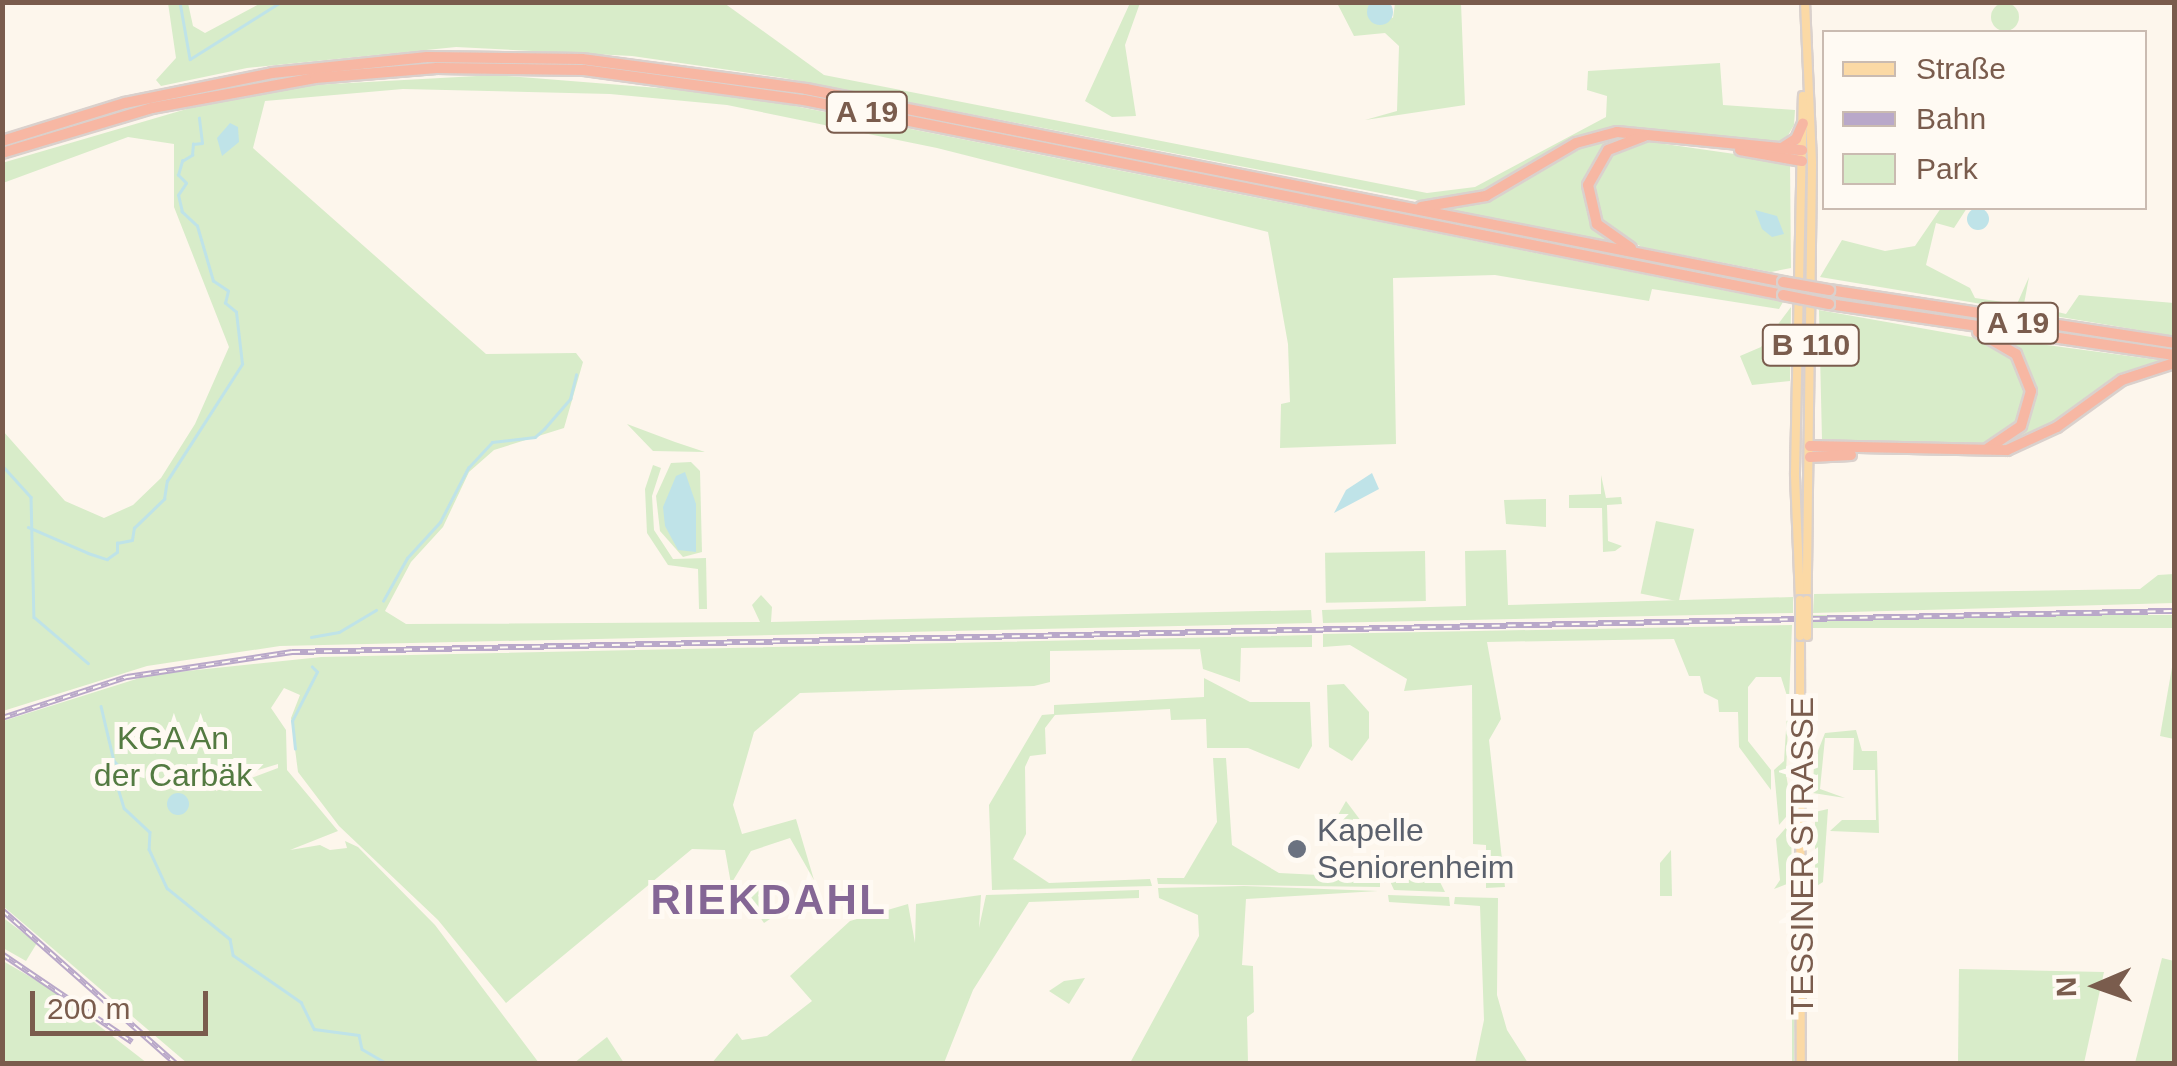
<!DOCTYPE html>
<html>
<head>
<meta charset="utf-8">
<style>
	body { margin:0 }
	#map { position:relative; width:2177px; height:1066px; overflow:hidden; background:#fdf6ec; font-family:Arial,sans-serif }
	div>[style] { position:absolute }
	.green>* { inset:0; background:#d8ecc9; transform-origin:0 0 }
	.round { border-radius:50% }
	.water>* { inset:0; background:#bfe3e8 }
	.stream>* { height:2.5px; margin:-1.25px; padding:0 1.25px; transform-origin:1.25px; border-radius:1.25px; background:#bfe3e8 }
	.roads { filter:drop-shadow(2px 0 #dad1cd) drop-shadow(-2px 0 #dad1cd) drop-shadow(0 2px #dad1cd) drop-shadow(0 -2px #dad1cd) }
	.major>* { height:8px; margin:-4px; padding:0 4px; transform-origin:4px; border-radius:4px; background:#fbd9a5 }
	.highway>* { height:10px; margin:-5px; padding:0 5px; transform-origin:5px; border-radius:5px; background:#f7b7a3 }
	.rail>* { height:6px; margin-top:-3px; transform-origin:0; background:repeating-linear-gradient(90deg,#fffaf3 0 8px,#b9a8c9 0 16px); box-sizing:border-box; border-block:2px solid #b9a8c9 }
	.bridges { filter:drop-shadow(2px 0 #dad1cd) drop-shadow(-2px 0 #dad1cd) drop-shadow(0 2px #dad1cd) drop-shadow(0 -2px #dad1cd) }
	.major-bridge>* { height:8px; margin:-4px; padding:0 4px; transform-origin:4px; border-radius:4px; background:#fbd9a5 }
	.highway-bridge>* { height:10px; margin:-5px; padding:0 5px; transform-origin:5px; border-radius:5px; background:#f7b7a3 }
	.dots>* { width:28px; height:28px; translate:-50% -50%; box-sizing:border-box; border:5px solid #fffaf3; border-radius:50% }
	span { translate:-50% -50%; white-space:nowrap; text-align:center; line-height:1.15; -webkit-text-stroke:10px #fffaf3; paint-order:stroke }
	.shield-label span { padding:2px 8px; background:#fffaf3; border:2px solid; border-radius:8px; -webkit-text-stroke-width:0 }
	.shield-label { font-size:30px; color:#7a5c4d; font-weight:700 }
	.park-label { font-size:32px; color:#537a41 }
	.worship-label { font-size:32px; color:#5b616d }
	.left { translate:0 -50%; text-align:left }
	.street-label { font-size:32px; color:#7a5c4d }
	.district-label { font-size:42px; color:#846695; font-weight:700; letter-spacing:2.5px }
	.frame { position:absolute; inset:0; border:5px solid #7a5c4d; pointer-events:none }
	.legend { position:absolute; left:1822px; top:30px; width:325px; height:180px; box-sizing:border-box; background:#fffaf3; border:2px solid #cabbb1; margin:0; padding:12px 18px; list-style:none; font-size:30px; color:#7a5c4d }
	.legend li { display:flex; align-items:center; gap:20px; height:50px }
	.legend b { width:50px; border:2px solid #cabbb1 }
	.north { position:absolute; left:2047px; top:936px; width:100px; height:100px; -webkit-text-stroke:8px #fffaf3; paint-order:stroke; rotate:268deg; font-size:28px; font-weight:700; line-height:40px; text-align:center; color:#7a5c4d }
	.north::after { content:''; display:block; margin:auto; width:35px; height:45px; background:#7a5c4d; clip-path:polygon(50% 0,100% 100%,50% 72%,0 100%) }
	.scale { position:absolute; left:30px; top:991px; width:178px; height:45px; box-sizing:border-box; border:5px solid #7a5c4d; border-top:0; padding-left:12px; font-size:30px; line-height:35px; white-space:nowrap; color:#7a5c4d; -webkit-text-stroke:8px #fffaf3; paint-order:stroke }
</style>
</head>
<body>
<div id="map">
	<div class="green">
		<div class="round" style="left:1991px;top:3px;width:28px;height:28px"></div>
		<div style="clip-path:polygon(168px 3px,188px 3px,193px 26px,205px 33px,261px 3px,724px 3px,824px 75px,1427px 193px,1475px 187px,1606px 117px,1607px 96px,1587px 90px,1588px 71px,1720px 63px,1723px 105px,1795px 110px,1794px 125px,1783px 144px,1761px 145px,1609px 130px,1479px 196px,1432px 203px,784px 78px,632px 56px,456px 47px,247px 68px,161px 86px,156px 80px,176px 58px)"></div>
		<div style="clip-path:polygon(1130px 3px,1140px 3px,1125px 45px,1136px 116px,1112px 117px,1085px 101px)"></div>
		<div style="clip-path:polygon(1337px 3px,1366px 3px,1393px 18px,1395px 3px,1461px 3px,1465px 105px,1365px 120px,1397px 111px,1399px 46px,1385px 33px,1354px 36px)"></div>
		<div style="clip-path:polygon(495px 75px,734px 94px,1783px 302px,1779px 309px,1652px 289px,1649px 301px,1495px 275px,1393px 278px,1396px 444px,1280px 448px,1281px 404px,1290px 402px,1288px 344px,1268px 232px,937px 148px,727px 105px,610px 94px,403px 89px,265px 101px,253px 148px,486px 354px,576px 353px,583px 362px,564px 428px,494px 450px,469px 472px,443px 527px,411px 562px,385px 611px,406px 624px,760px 622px,752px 605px,761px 595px,772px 607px,771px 622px,1311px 610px,1312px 623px,280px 646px,147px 666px,3px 711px,3px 431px,65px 501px,104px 518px,133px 505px,161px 478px,195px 424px,229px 347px,174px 207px,174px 144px,128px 137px,3px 183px,2px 163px,214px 101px,313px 85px)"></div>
		<div style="clip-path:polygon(1629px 136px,1598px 155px,1585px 186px,1589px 215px,1611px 242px,1441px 208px,1490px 197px,1603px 137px)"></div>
		<div style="clip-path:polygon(1637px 140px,1790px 162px,1791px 268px,1771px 272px,1642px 247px,1601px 225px,1591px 190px,1607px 154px)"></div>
		<div style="clip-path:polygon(1941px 208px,1967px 208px,1954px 228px,1936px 223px,1926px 265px,1970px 288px,1975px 298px,2017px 304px,2029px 277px,2024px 304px,2066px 314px,2079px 295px,2174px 303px,2174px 336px,1820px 277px,1842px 240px,1885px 251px,1915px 246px)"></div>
		<div style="clip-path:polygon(1791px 307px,1790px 381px,1752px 385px,1740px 356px,1761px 347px)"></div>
		<div style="clip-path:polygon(1819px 310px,1988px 340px,2017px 361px,2028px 389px,2019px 424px,1993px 443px,1973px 449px,1822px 440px)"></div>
		<div style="clip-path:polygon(2002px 339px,2166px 361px,2166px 362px,2125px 375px,2049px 429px,2000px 447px,2023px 428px,2034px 400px,2029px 368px)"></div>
		<div style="clip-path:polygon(627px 424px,675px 442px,705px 452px,653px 451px)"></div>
		<div style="clip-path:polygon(691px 462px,700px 471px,702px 552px,683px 557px,660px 531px,656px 496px,671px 463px)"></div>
		<div style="clip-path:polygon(653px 465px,661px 468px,652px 496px,654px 530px,673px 559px,706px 558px,707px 609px,699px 609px,698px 569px,668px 565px,647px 533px,645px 489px)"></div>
		<div style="clip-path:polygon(1601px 475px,1606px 498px,1621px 497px,1622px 504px,1607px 505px,1608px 541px,1622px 546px,1615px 551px,1603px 552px,1602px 508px,1569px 508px,1569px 495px,1601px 494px)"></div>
		<div style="clip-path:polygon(1546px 499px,1546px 527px,1506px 524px,1504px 500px)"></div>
		<div style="left:1656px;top:521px;width:39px;height:74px;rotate:12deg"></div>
		<div style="clip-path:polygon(1506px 550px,1508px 605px,1793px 597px,1793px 613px,1323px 623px,1322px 610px,1466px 606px,1465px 551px)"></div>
		<div style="left:1425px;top:551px;width:50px;height:100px;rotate:89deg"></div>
		<div style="clip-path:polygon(2174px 574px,2174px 603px,1813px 613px,1814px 594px,2140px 589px,2158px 575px)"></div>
		<div style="left:2174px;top:615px;width:13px;height:361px;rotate:90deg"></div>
		<div style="clip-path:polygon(1792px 625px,1786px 774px,1792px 810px,1779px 825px,1774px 770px,1784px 761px,1788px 699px,1781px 677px,1756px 677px,1748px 687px,1748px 741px,1771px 770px,1771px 790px,1739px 747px,1738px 712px,1719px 712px,1718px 700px,1704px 693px,1700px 676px,1689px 676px,1674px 639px,1487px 642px,1501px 719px,1489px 740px,1505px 887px,1486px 888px,1486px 845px,1473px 844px,1472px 685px,1404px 691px,1407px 679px,1350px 645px,1323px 647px,1323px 634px)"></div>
		<div style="clip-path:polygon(evenodd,1312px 635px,1312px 647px,1241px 648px,1240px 682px,1203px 669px,1200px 649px,1050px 651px,1050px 682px,1034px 686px,800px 693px,754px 732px,733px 805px,742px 834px,796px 819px,814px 880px,790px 838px,751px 851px,731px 884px,725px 850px,692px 849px,506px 1003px,438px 920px,339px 826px,298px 772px,291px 718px,300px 695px,284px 688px,271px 708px,286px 730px,287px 770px,338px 831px,290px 850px,320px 845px,330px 850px,347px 848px,345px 841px,358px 847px,435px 925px,539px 1063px,187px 1063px,3px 906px,3px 721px,149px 675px,321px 657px,1312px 635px,278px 764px,278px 768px,216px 791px,215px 783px,278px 764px)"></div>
		<div style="clip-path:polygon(2174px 656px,2174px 739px,2160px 736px)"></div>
		<div style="clip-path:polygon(1204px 678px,1250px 702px,1310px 702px,1312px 746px,1299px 769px,1248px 748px,1207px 748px,1206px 719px,1171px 720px,1170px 709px,1055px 715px,1045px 728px,1046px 754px,1030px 756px,1025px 767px,1026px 834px,1013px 859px,1049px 883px,1150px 879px,1152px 886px,992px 890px,989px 805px,1042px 715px,1054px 714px,1054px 705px,1204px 697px)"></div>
		<div style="clip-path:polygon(1344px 684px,1369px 712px,1369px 738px,1352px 761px,1329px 747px,1327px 685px)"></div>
		<div style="clip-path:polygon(1856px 730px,1862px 751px,1877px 751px,1879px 833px,1830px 831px,1842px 820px,1876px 820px,1875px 770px,1853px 770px,1854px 738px,1825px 738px,1820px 789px,1845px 798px,1813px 793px,1814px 761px,1825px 733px)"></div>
		<div style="clip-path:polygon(1213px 758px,1226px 758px,1232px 845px,1279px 873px,1380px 878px,1380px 887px,1158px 884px,1157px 878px,1184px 878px,1217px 822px)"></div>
		<div style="clip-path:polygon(1346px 801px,1361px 821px,1361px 843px,1344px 844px,1343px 827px,1334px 822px)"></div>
		<div style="clip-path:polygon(1828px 809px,1823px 882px,1815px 887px,1815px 812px)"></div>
		<div style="clip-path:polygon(1791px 822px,1792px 882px,1774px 889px,1780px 880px,1776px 839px)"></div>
		<div style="clip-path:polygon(1671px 850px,1672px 896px,1660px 896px,1660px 863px)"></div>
		<div style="clip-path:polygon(1436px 874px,1445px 892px,1394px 890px,1389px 879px,1427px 880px)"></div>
		<div style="clip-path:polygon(752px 883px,763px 892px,758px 895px,770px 919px,764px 923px,744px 894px)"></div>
		<div style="clip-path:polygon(1244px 886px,1378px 891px,1246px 899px,1242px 965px,1253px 966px,1254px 1012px,1247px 1017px,1248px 1063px,1130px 1063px,1199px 936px,1198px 915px,1159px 898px,1158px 888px)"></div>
		<div style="clip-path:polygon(1139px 890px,1139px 898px,1029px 902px,973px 990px,944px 1063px,711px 1064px,737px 1033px,742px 1040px,767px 1036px,812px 1001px,790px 976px,850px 921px,908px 904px,915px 943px,916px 904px,981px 895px,979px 928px,986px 895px)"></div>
		<div style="clip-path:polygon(1388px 895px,1449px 897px,1450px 906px,1389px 902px)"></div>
		<div style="clip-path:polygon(1455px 897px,1498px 898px,1497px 995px,1507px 1030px,1528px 1063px,1475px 1063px,1484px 1020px,1480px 906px,1454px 904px)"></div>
		<div style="clip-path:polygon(1792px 908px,1796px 908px,1794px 1064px,1792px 1063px)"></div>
		<div style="clip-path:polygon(2px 917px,37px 943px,26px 961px,3px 948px)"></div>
		<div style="clip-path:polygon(2162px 958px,2174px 961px,2174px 1063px,2135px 1063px)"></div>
		<div style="clip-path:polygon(3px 961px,53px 990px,147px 1063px,3px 1063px)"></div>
		<div style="clip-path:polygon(1959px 969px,2104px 972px,2084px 1063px,1958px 1063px)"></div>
		<div style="clip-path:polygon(1085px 978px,1069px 1004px,1049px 991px,1064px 981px)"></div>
		<div style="clip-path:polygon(607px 1037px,624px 1063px,574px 1063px)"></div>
	</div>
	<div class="water">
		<div class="round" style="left:1367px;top:-1px;width:26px;height:26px"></div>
		<div style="clip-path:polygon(230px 123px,238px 127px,239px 142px,222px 156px,217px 138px)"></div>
		<div class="round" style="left:1967px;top:208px;width:22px;height:22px"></div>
		<div style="clip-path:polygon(1755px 210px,1777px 216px,1784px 234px,1772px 237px,1762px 229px)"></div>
		<div style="clip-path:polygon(685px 472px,696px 504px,696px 552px,678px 550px,665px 526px,663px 507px,676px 476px)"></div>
		<div style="clip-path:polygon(1372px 473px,1379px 489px,1334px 513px,1346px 490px)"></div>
		<div class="round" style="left:167px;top:793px;width:22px;height:22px"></div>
	</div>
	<div class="stream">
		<div style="left:180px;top:2px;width:58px;rotate:80deg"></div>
		<div style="left:190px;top:59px;width:107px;rotate:-32.1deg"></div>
		<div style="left:2px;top:465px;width:43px;rotate:47.8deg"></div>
		<div style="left:31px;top:497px;width:120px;rotate:88.6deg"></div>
		<div style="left:34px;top:617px;width:71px;rotate:40.4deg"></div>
		<div style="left:28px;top:527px;width:65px;rotate:23.4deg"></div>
		<div style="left:88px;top:553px;width:20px;rotate:18deg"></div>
		<div style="left:107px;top:559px;width:12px;rotate:-35deg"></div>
		<div style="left:117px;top:552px;width:9px;rotate:-90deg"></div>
		<div style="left:117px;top:543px;width:15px;rotate:-11deg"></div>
		<div style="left:132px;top:540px;width:12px;rotate:-81deg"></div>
		<div style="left:134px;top:528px;width:42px;rotate:-44deg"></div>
		<div style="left:164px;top:499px;width:18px;rotate:-81deg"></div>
		<div style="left:167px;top:481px;width:139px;rotate:-57.3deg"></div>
		<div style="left:242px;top:364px;width:52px;rotate:-96.6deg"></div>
		<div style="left:236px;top:312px;width:14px;rotate:-141deg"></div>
		<div style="left:225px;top:303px;width:12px;rotate:-76deg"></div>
		<div style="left:228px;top:291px;width:18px;rotate:-146deg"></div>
		<div style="left:213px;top:281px;width:57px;rotate:-106.2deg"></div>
		<div style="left:197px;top:226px;width:21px;rotate:-137deg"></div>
		<div style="left:182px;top:212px;width:17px;rotate:-103deg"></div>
		<div style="left:178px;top:195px;width:14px;rotate:-56deg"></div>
		<div style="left:186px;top:183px;width:11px;rotate:-135deg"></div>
		<div style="left:178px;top:175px;width:15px;rotate:-74deg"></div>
		<div style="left:182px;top:161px;width:12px;rotate:-31deg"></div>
		<div style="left:192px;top:155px;width:11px;rotate:-85deg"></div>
		<div style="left:193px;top:144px;width:9px;rotate:-6deg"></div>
		<div style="left:202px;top:143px;width:25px;rotate:-97deg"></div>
		<div style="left:383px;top:601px;width:49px;rotate:-60.8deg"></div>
		<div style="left:407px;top:558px;width:49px;rotate:-47.5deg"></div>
		<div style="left:440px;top:522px;width:61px;rotate:-62.6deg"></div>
		<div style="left:468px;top:468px;width:35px;rotate:-47deg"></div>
		<div style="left:492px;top:442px;width:43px;rotate:-6.6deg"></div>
		<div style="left:535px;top:437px;width:12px;rotate:-42deg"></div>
		<div style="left:544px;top:429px;width:40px;rotate:-49deg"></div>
		<div style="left:570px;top:399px;width:25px;rotate:-76deg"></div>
		<div style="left:311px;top:637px;width:28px;rotate:-10deg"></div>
		<div style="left:339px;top:632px;width:43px;rotate:-30.7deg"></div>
		<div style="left:101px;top:706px;width:57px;rotate:76.7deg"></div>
		<div style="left:114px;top:761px;width:16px;rotate:45deg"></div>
		<div style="left:125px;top:772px;width:17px;rotate:114deg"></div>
		<div style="left:118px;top:788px;width:21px;rotate:73deg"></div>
		<div style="left:124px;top:808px;width:35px;rotate:43deg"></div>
		<div style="left:150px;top:832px;width:17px;rotate:93deg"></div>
		<div style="left:149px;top:849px;width:43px;rotate:65.2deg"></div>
		<div style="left:167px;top:888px;width:81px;rotate:39deg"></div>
		<div style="left:230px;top:939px;width:16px;rotate:79deg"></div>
		<div style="left:233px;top:955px;width:83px;rotate:34.7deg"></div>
		<div style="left:301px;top:1002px;width:30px;rotate:64deg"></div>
		<div style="left:314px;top:1029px;width:45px;rotate:7.6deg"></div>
		<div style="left:359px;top:1035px;width:14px;rotate:78deg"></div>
		<div style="left:362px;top:1049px;width:30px;rotate:30deg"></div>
		<div style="left:295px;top:749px;width:28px;rotate:-96deg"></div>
		<div style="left:292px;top:721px;width:55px;rotate:-63deg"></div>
		<div style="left:317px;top:672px;width:7px;rotate:-135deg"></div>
	</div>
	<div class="roads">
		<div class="major">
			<div style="left:1805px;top:2px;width:161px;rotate:87.5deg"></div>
			<div style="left:1812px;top:163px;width:437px;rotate:90.7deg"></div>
			<div style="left:1800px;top:600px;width:127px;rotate:-92.3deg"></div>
			<div style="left:1795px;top:473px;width:377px;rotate:-88.8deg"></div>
			<div style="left:1800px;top:636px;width:428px;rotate:89.9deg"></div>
		</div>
		<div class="highway">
			<div style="left:2px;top:141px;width:129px;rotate:-17.2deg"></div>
			<div style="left:125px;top:103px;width:150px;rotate:-11.5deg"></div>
			<div style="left:272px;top:73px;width:156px;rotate:-5.9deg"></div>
			<div style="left:427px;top:57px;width:155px;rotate:0.7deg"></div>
			<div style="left:582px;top:59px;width:226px;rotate:7.6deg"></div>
			<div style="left:806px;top:89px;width:996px;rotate:11.17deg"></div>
			<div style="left:1782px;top:148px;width:17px;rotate:-33deg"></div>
			<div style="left:1796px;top:139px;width:17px;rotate:-66deg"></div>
			<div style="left:1740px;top:150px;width:63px;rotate:10.1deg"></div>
			<div style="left:2px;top:153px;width:157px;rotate:-16.7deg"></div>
			<div style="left:152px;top:108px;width:166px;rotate:-10.4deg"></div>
			<div style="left:315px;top:78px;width:122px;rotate:-4.7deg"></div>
			<div style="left:437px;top:68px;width:147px;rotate:0.8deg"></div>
			<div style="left:584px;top:70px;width:222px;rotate:7.8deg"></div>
			<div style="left:804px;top:100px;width:998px;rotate:11.26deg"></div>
			<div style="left:1421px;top:207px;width:66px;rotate:-9.6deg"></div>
			<div style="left:1486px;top:196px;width:104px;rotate:-30.5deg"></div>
			<div style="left:1576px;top:143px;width:42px;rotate:-15deg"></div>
			<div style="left:1617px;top:132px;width:186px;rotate:5.6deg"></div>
			<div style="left:1631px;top:248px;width:42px;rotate:-144.8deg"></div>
			<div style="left:1597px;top:224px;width:40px;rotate:-103deg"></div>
			<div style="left:1588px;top:185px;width:40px;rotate:-60.3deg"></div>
			<div style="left:1608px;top:150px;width:39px;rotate:-21deg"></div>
			<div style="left:1829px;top:290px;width:349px;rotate:8.7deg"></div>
			<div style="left:1829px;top:304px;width:349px;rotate:8.4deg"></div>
			<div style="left:1978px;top:332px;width:44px;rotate:30.1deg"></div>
			<div style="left:2016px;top:354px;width:40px;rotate:68deg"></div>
			<div style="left:2031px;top:391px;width:36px;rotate:106deg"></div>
			<div style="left:2021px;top:426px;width:40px;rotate:146deg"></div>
			<div style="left:1810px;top:446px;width:197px;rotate:1.2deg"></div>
			<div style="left:2007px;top:450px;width:55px;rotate:-24.7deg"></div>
			<div style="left:2057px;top:427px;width:80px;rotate:-35.9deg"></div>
			<div style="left:2122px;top:380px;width:55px;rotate:-18.1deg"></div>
			<div style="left:1810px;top:457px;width:41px;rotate:-2.8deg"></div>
		</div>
	</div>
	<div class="rail">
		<div style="left:2px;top:718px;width:132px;rotate:-18.2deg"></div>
		<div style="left:127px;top:677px;width:167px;rotate:-8.6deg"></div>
		<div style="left:292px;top:652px;width:1882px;rotate:-1.25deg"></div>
		<div style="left:2px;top:910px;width:232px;rotate:41.5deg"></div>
		<div style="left:2px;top:954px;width:157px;rotate:34.1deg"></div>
	</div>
	<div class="bridges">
		<div class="major-bridge">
			<div style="left:1800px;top:636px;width:36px;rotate:-90deg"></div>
			<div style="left:1807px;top:636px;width:36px;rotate:-90deg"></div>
		</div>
		<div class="highway-bridge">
			<div style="left:1783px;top:282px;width:47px;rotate:9.9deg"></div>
			<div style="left:1783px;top:295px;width:47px;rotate:11.1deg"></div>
		</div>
	</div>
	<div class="dots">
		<div style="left:1297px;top:849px;background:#6b7280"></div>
	</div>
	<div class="shield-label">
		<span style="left:867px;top:112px">A 19</span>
		<span style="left:2018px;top:323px">A 19</span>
		<span style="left:1811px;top:345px">B 110</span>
	</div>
	<div class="park-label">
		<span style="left:173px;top:757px">KGA An<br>der Carbäk</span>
	</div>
	<div class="worship-label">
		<span class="left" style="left:1317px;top:849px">Kapelle<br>Seniorenheim</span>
	</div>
	<div class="street-label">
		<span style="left:1802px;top:856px;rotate:-90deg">TESSINER STRASSE</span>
	</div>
	<div class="district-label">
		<span style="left:769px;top:900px">RIEKDAHL</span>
	</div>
	<div class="frame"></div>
	<ul class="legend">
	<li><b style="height:12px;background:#fbd9a5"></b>Straße</li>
	<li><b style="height:12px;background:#b9a8c9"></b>Bahn</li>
	<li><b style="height:28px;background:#d8ecc9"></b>Park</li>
	</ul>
	<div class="north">N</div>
	<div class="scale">200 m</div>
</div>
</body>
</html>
